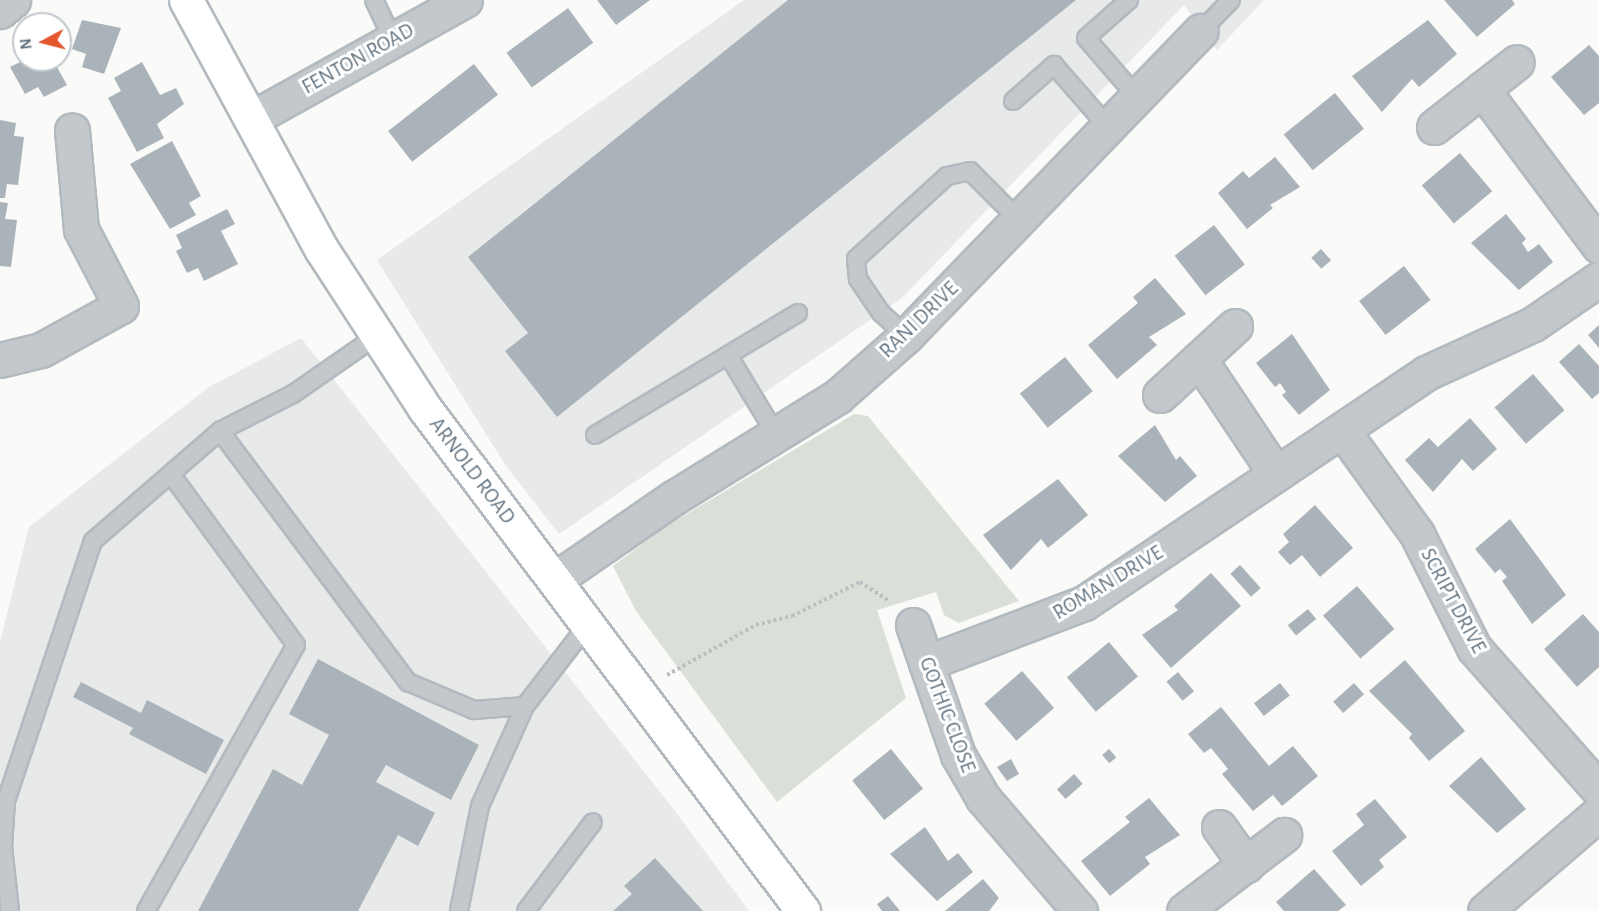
<!DOCTYPE html>
<html>
<head>
<meta charset="utf-8">
<style>
	body { margin:0 }
	#map { position:relative; width:1599px; height:911px; overflow:hidden; background:#fafaf8; font-family:"Alegreya Sans",sans-serif }
	div>[style] { position:absolute }
	.built>* { inset:0; background:#e8e9e9 }
	.green>* { inset:0; background:#dadfd7 }
	.building>* { inset:0; background:#aab3b9; transform-origin:0 0 }
	.path>* { height:4px; margin-top:-2px; transform-origin:0; background:repeating-linear-gradient(90deg,#bbbfc2 0 3px,transparent 0 6px) }
	.roads { filter:drop-shadow(2px 0 #b3babf) drop-shadow(-2px 0 #b3babf) drop-shadow(0 2px #b3babf) drop-shadow(0 -2px #b3babf) }
	.service>* { height:16px; margin:-8px; padding:0 8px; transform-origin:8px; border-radius:8px; background:#c3c8cc }
	.minor>* { height:33px; margin:-16.5px; padding:0 16.5px; transform-origin:16.5px; border-radius:16.5px; background:#c3c8cc }
	.secondary>* { height:33px; margin:-16.5px; padding:0 16.5px; transform-origin:16.5px; border-radius:16.5px; background:#fff }
	span { translate:-50% -50%; white-space:nowrap; text-align:center; line-height:1.15; -webkit-text-stroke:6px #fff; paint-order:stroke }
	.street-label { font-size:21px; color:#657683 }
	.north { position:absolute; left:12px; top:12px; width:60px; height:60px; box-sizing:border-box; background:#fff; border:2px solid #c1c8cd; border-radius:50%; rotate:263deg; font-size:16px; font-weight:700; line-height:24px; text-align:center; color:#657683 }
	.north::after { content:''; display:block; margin:auto; width:21px; height:27px; background:#e4572e; clip-path:polygon(50% 0,100% 100%,50% 72%,0 100%) }
</style>
</head>
<body>
<div id="map">
	<div class="built">
		<div style="clip-path:polygon(744px 0,1264px 0,1217px 50px,1184px 5px,902px 298px,559px 534px,506px 466px,377px 260px)"></div>
		<div style="clip-path:polygon(301px 338px,672px 807px,749px 911px,0 911px,0 641px,29px 527px,209px 387px)"></div>
	</div>
	<div class="green">
		<div style="clip-path:polygon(854px 414px,868px 416px,1019px 601px,959px 623px,944px 615px,936px 592px,877px 610px,906px 698px,777px 802px,636px 611px,613px 566px,665px 527px)"></div>
	</div>
	<div class="building">
		<div style="clip-path:polygon(597px 0,650px 0,616px 25px)"></div>
		<div style="clip-path:polygon(788px 0,1076px 0,557px 417px,505px 351px,528px 333px,468px 257px)"></div>
		<div style="clip-path:polygon(1444px 0,1512px 0,1515px 4px,1477px 37px)"></div>
		<div style="left:568px;top:8px;width:43px;height:76px;rotate:54deg"></div>
		<div style="clip-path:polygon(82px 20px,121px 28px,104px 74px,82px 67px,86px 54px,72px 49px)"></div>
		<div style="clip-path:polygon(1428px 20px,1457px 54px,1419px 87px,1412px 79px,1382px 112px,1352px 76px)"></div>
		<div style="clip-path:polygon(1589px 45px,1599px 56px,1599px 103px,1584px 115px,1551px 77px)"></div>
		<div style="clip-path:polygon(24px 60px,53px 60px,67px 85px,44px 97px,38px 87px,25px 94px,10px 67px)"></div>
		<div style="clip-path:polygon(142px 62px,160px 95px,176px 88px,184px 104px,157px 124px,164px 138px,137px 152px,108px 98px,121px 91px,114px 78px)"></div>
		<div style="left:474px;top:64px;width:39px;height:109px;rotate:52deg"></div>
		<div style="left:1335px;top:93px;width:46px;height:66px;rotate:51deg"></div>
		<div style="clip-path:polygon(0 120px,16px 123px,14px 136px,24px 137px,18px 185px,7px 184px,5px 198px,0 198px)"></div>
		<div style="clip-path:polygon(172px 141px,201px 196px,189px 203px,196px 215px,170px 229px,130px 164px)"></div>
		<div style="left:1460px;top:153px;width:50px;height:50px;rotate:50deg"></div>
		<div style="clip-path:polygon(1275px 157px,1300px 187px,1270px 205px,1273px 208px,1247px 229px,1218px 193px,1243px 171px,1249px 178px)"></div>
		<div style="clip-path:polygon(0 202px,8px 203px,5px 219px,17px 220px,11px 267px,0 266px)"></div>
		<div style="clip-path:polygon(227px 209px,235px 224px,221px 231px,238px 264px,204px 281px,198px 268px,187px 273px,176px 251px,182px 248px,176px 235px)"></div>
		<div style="clip-path:polygon(1506px 214px,1526px 239px,1522px 243px,1528px 252px,1539px 244px,1553px 262px,1519px 290px,1471px 243px)"></div>
		<div style="left:1214px;top:225px;width:50px;height:50px;rotate:52deg"></div>
		<div style="left:1321px;top:249px;width:15px;height:13px;rotate:48deg"></div>
		<div style="left:1404px;top:266px;width:43px;height:57px;rotate:52deg"></div>
		<div style="clip-path:polygon(1155px 278px,1186px 314px,1149px 337px,1157px 345px,1117px 379px,1088px 345px,1138px 303px,1133px 297px)"></div>
		<div style="clip-path:polygon(1599px 325px,1599px 348px,1588px 335px)"></div>
		<div style="clip-path:polygon(1292px 334px,1330px 390px,1299px 415px,1282px 395px,1286px 392px,1280px 383px,1275px 387px,1256px 363px)"></div>
		<div style="clip-path:polygon(1579px 344px,1599px 366px,1599px 393px,1592px 399px,1559px 362px)"></div>
		<div style="left:1065px;top:357px;width:44px;height:58px;rotate:51deg"></div>
		<div style="left:1533px;top:374px;width:48px;height:51px;rotate:49deg"></div>
		<div style="clip-path:polygon(1470px 418px,1497px 449px,1473px 471px,1462px 459px,1433px 492px,1405px 460px,1429px 438px,1438px 447px)"></div>
		<div style="clip-path:polygon(1155px 425px,1176px 460px,1180px 456px,1197px 476px,1165px 502px,1118px 456px)"></div>
		<div style="clip-path:polygon(1058px 479px,1088px 515px,1048px 548px,1041px 539px,1011px 570px,983px 535px)"></div>
		<div style="clip-path:polygon(1315px 505px,1353px 548px,1320px 577px,1302px 555px,1290px 565px,1278px 552px,1289px 542px,1283px 534px)"></div>
		<div style="clip-path:polygon(1510px 519px,1566px 595px,1532px 624px,1502px 581px,1507px 577px,1500px 569px,1495px 573px,1475px 549px)"></div>
		<div style="left:1240px;top:565px;width:31px;height:13px;rotate:48deg"></div>
		<div style="clip-path:polygon(1211px 573px,1241px 606px,1171px 668px,1142px 635px,1178px 610px,1174px 606px)"></div>
		<div style="left:1357px;top:586px;width:57px;height:45px;rotate:49deg"></div>
		<div style="left:1308px;top:609px;width:13px;height:26px;rotate:51deg"></div>
		<div style="clip-path:polygon(1583px 614px,1599px 632px,1599px 667px,1577px 687px,1544px 649px)"></div>
		<div style="left:1109px;top:642px;width:45px;height:55px;rotate:50deg"></div>
		<div style="clip-path:polygon(318px 659px,479px 745px,451px 800px,386px 765px,376px 782px,435px 813px,418px 846px,398px 835px,358px 911px,198px 911px,273px 769px,302px 785px,329px 735px,289px 714px)"></div>
		<div style="clip-path:polygon(1405px 660px,1465px 731px,1429px 761px,1409px 738px,1412px 734px,1369px 691px)"></div>
		<div style="left:1022px;top:671px;width:49px;height:50px;rotate:49deg"></div>
		<div style="left:1178px;top:672px;width:25px;height:15px;rotate:50deg"></div>
		<div style="clip-path:polygon(81px 682px,141px 713px,147px 700px,224px 740px,206px 774px,129px 734px,133px 728px,73px 697px)"></div>
		<div style="left:1280px;top:683px;width:16px;height:33px;rotate:52deg"></div>
		<div style="left:1354px;top:683px;width:15px;height:28px;rotate:48deg"></div>
		<div style="clip-path:polygon(1221px 707px,1269px 766px,1293px 746px,1318px 776px,1282px 806px,1273px 795px,1253px 811px,1222px 774px,1228px 769px,1220px 759px,1211px 748px,1204px 753px,1188px 734px)"></div>
		<div style="left:891px;top:749px;width:51px;height:50px;rotate:51deg"></div>
		<div style="left:1109px;top:749px;width:11px;height:9px;rotate:49deg"></div>
		<div style="clip-path:polygon(1481px 757px,1526px 809px,1497px 833px,1449px 786px)"></div>
		<div style="clip-path:polygon(1011px 759px,1019px 774px,1007px 781px,997px 767px)"></div>
		<div style="left:1074px;top:774px;width:13px;height:23px;rotate:48deg"></div>
		<div style="clip-path:polygon(1149px 798px,1180px 835px,1145px 857px,1150px 864px,1110px 896px,1081px 861px,1130px 822px,1125px 817px)"></div>
		<div style="clip-path:polygon(1375px 799px,1407px 837px,1379px 860px,1384px 867px,1361px 886px,1332px 851px,1364px 825px,1356px 814px)"></div>
		<div style="clip-path:polygon(925px 827px,948px 861px,958px 853px,973px 872px,937px 901px,890px 854px)"></div>
		<div style="clip-path:polygon(655px 858px,703px 911px,613px 911px,632px 894px,624px 886px)"></div>
		<div style="clip-path:polygon(1314px 869px,1346px 905px,1338px 911px,1284px 911px,1276px 902px)"></div>
		<div style="clip-path:polygon(983px 879px,999px 898px,989px 911px,945px 911px)"></div>
		<div style="clip-path:polygon(888px 896px,900px 911px,882px 911px,877px 904px)"></div>
	</div>
	<div class="path">
		<div style="left:667px;top:675px;width:102px;rotate:-29.3deg"></div>
		<div style="left:756px;top:625px;width:37px;rotate:-14deg"></div>
		<div style="left:792px;top:616px;width:76px;rotate:-26.6deg"></div>
		<div style="left:860px;top:582px;width:35px;rotate:33deg"></div>
	</div>
	<div class="roads">
		<div class="service">
			<div style="left:374px;top:0;width:44px;rotate:64.6deg"></div>
			<div style="left:1129px;top:0;width:57px;rotate:138.5deg"></div>
			<div style="left:1086px;top:38px;width:78px;rotate:49.2deg"></div>
			<div style="left:1201px;top:31px;width:43px;rotate:-45.9deg"></div>
			<div style="left:1013px;top:101px;width:55px;rotate:-41.3deg"></div>
			<div style="left:1054px;top:65px;width:82px;rotate:48.9deg"></div>
			<div style="left:906px;top:336px;width:34px;rotate:-137deg"></div>
			<div style="left:881px;top:313px;width:41px;rotate:-124.1deg"></div>
			<div style="left:858px;top:279px;width:20px;rotate:-96deg"></div>
			<div style="left:856px;top:259px;width:123px;rotate:-42.4deg"></div>
			<div style="left:947px;top:176px;width:24px;rotate:-12deg"></div>
			<div style="left:970px;top:171px;width:69px;rotate:45deg"></div>
			<div style="left:728px;top:355px;width:91px;rotate:58.9deg"></div>
			<div style="left:220px;top:431px;width:314px;rotate:53.2deg"></div>
			<div style="left:408px;top:682px;width:72px;rotate:23deg"></div>
			<div style="left:474px;top:710px;width:51px;rotate:-4.5deg"></div>
			<div style="left:595px;top:435px;width:237px;rotate:-31deg"></div>
			<div style="left:10px;top:911px;width:64px;rotate:-96.2deg"></div>
			<div style="left:3px;top:847px;width:46px;rotate:-86.3deg"></div>
			<div style="left:6px;top:801px;width:274px;rotate:-71.5deg"></div>
			<div style="left:93px;top:541px;width:168px;rotate:-40.9deg"></div>
			<div style="left:220px;top:431px;width:82px;rotate:-26.9deg"></div>
			<div style="left:293px;top:394px;width:103px;rotate:-34.8deg"></div>
			<div style="left:146px;top:911px;width:305px;rotate:-60.6deg"></div>
			<div style="left:296px;top:645px;width:212px;rotate:-126.2deg"></div>
			<div style="left:459px;top:911px;width:107px;rotate:-78.7deg"></div>
			<div style="left:480px;top:806px;width:110px;rotate:-65.8deg"></div>
			<div style="left:525px;top:706px;width:105px;rotate:-52.4deg"></div>
			<div style="left:526px;top:911px;width:111px;rotate:-53deg"></div>
		</div>
		<div class="minor">
			<div style="left:0;top:11px;width:17px;rotate:-40deg"></div>
			<div style="left:1482px;top:89px;width:196px;rotate:53.3deg"></div>
			<div style="left:251px;top:119px;width:245px;rotate:-29.1deg"></div>
			<div style="left:1434px;top:127px;width:105px;rotate:-38.1deg"></div>
			<div style="left:1199px;top:359px;width:138px;rotate:56.2deg"></div>
			<div style="left:0;top:360px;width:42px;rotate:-13.7deg"></div>
			<div style="left:41px;top:350px;width:91px;rotate:-28.8deg"></div>
			<div style="left:121px;top:306px;width:87px;rotate:-117.5deg"></div>
			<div style="left:81px;top:229px;width:99px;rotate:-95.2deg"></div>
			<div style="left:1160px;top:395px;width:102px;rotate:-42.6deg"></div>
			<div style="left:1342px;top:430px;width:128px;rotate:54.2deg"></div>
			<div style="left:1417px;top:534px;width:127px;rotate:63.4deg"></div>
			<div style="left:1474px;top:648px;width:189px;rotate:48.6deg"></div>
			<div style="left:557px;top:578px;width:141px;rotate:-34.6deg"></div>
			<div style="left:673px;top:498px;width:194px;rotate:-31.7deg"></div>
			<div style="left:838px;top:396px;width:91px;rotate:-41.4deg"></div>
			<div style="left:906px;top:336px;width:424px;rotate:-46deg"></div>
			<div style="left:913px;top:625px;width:138px;rotate:70.9deg"></div>
			<div style="left:958px;top:755px;width:50px;rotate:59.8deg"></div>
			<div style="left:983px;top:798px;width:149px;rotate:49.4deg"></div>
			<div style="left:926px;top:663px;width:169px;rotate:-20.8deg"></div>
			<div style="left:1084px;top:603px;width:412px;rotate:-33.9deg"></div>
			<div style="left:1426px;top:373px;width:118px;rotate:-24.6deg"></div>
			<div style="left:1533px;top:324px;width:80px;rotate:-34.3deg"></div>
			<div style="left:1219px;top:827px;width:47px;rotate:54.6deg"></div>
			<div style="left:1184px;top:911px;width:126px;rotate:-37.2deg"></div>
			<div style="left:1485px;top:911px;width:150px;rotate:-40.7deg"></div>
		</div>
		<div class="secondary">
			<div style="left:186px;top:0;width:285px;rotate:61.5deg"></div>
			<div style="left:322px;top:250px;width:191px;rotate:57deg"></div>
			<div style="left:426px;top:410px;width:627px;rotate:53.04deg"></div>
		</div>
	</div>
	<div class="street-label">
		<span style="left:358px;top:59px;rotate:-29deg">FENTON ROAD</span>
		<span style="left:919px;top:320px;rotate:-44deg">RANI DRIVE</span>
		<span style="left:472px;top:471px;rotate:53deg">ARNOLD ROAD</span>
		<span style="left:1108px;top:583px;rotate:-31deg">ROMAN DRIVE</span>
		<span style="left:1453px;top:601px;rotate:62deg">SCRIPT DRIVE</span>
		<span style="left:947px;top:715px;rotate:69deg">GOTHIC CLOSE</span>
	</div>
	<div class="north">N</div>
</div>
</body>
</html>
